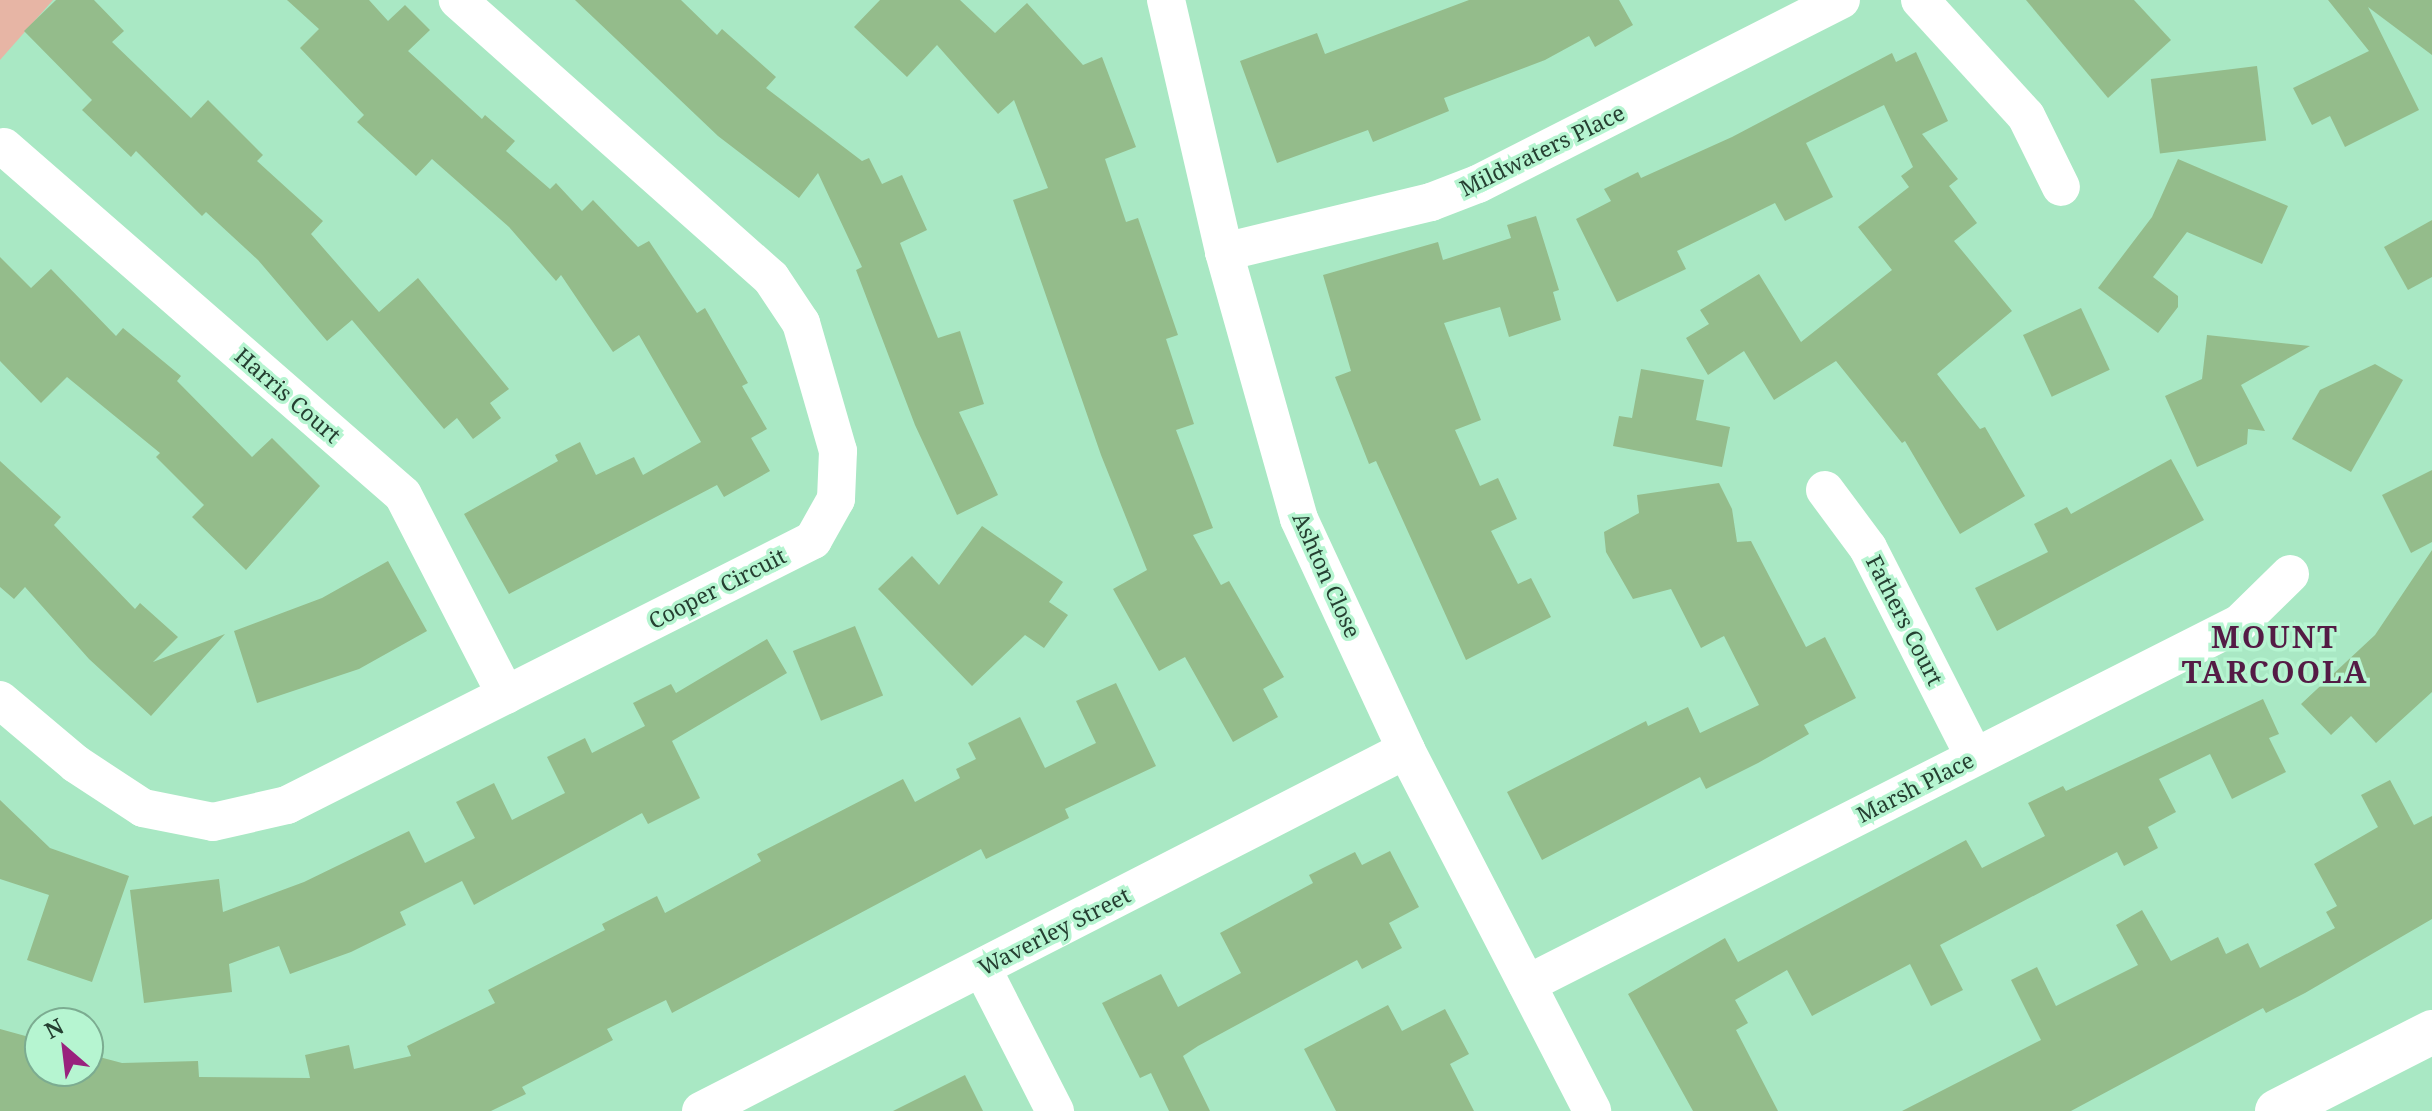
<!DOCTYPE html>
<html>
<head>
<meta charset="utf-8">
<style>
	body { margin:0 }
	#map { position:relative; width:2432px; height:1111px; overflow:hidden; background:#a9e8c4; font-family:"Noto Serif",serif }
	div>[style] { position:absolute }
	.green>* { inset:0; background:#e7b5a5 }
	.building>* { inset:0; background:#94bc8b; transform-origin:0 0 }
	.minor>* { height:38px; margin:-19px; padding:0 19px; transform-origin:19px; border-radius:19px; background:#fff }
	.tertiary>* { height:44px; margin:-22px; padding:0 22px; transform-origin:22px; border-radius:22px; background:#fff }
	span { translate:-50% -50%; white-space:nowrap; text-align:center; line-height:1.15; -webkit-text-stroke:7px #b6f5d1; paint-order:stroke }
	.street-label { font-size:22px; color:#253f31 }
	.district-label { font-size:30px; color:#541b45; font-weight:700; letter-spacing:2px }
	.north { position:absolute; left:24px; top:1007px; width:80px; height:80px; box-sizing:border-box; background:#b6f5d1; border:2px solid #7cac91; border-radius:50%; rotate:332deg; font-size:22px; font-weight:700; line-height:32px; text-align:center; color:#253f31 }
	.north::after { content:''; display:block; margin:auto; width:28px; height:36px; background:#99227d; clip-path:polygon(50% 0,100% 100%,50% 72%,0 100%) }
</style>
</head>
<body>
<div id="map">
	<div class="green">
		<div style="clip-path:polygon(0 0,53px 0,0 60px)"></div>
	</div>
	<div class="building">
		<div style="clip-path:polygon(56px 0,94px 0,124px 31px,112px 42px,191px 118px,208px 100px,263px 155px,257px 161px,323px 221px,311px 234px,379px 312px,418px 278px,509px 389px,490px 403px,501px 418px,473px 439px,457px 418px,444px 429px,352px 320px,327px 341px,258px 260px,206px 212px,202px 216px,136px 151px,131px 157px,82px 110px,92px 100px,24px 31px)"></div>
		<div style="clip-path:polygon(287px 0,369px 0,388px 21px,405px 5px,430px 30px,408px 51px,482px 119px,485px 115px,515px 141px,506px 151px,550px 189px,556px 183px,582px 211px,593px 200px,638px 247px,649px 241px,697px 313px,705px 308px,748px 383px,742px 386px,767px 429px,751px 438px,770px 471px,724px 497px,717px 485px,509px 594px,464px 514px,558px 461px,555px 455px,580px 442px,596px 475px,634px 457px,643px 475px,701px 442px,639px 335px,613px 352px,561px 275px,556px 281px,509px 227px,432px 159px,416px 176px,357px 122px,364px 115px,300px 48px,319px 29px)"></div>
		<div style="clip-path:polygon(575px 0,681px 0,717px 35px,722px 29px,776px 77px,766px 88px,862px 161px,869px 158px,882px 184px,902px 175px,927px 230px,900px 243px,938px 338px,960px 331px,984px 404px,959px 412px,998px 495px,957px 515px,915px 425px,856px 270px,862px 267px,818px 173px,799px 198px,718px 136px)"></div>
		<div style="clip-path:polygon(880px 0,960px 0,995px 33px,1027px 3px,1083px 65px,1102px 57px,1136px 147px,1105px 159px,1126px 222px,1138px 218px,1178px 335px,1166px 339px,1194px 424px,1176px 430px,1213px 528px,1193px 535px,1221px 585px,1229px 581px,1284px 677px,1263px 689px,1278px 717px,1233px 742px,1185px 657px,1159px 671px,1113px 589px,1147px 570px,1101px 455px,1013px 200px,1048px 188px,1014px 100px,998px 114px,937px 45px,907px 77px,854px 27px)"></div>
		<div style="clip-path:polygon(1469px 0,1619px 0,1633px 25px,1595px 47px,1589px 36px,1545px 60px,1444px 98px,1449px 111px,1373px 142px,1368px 130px,1277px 163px,1240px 61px,1317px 33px,1325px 54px)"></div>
		<div style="clip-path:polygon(2026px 0,2134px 0,2171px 40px,2108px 98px)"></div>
		<div style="clip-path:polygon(2328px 0,2432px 0,2432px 55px,2368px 7px,2419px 110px,2345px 147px,2330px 116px,2312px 125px,2293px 88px,2369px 51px)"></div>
		<div style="clip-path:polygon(1916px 52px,1948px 121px,1922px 134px,1958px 179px,1949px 186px,1977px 223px,1954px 241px,2012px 311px,1937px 374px,1980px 429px,1985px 427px,2025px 496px,1960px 534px,1905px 441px,1902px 443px,1836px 361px,1774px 400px,1744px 351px,1708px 375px,1686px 338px,1709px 324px,1700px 310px,1759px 274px,1801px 342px,1892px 270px,1858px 227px,1909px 187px,1901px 176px,1913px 167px,1884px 105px,1806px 143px,1833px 197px,1785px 221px,1775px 203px,1677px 251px,1686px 269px,1617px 302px,1576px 219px,1611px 201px,1604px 189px,1638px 172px,1641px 178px,1732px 137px,1892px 53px,1896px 62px)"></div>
		<div style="left:2257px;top:66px;width:75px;height:107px;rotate:83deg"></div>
		<div style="clip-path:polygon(2178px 159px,2288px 206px,2262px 264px,2187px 232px,2153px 277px,2178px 296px,2178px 307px,2158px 333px,2098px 288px,2152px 217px)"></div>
		<div style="clip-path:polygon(1536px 216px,1559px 290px,1553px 292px,1561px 320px,1509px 337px,1500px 307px,1444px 323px,1481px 420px,1455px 430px,1480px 486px,1498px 478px,1517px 519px,1491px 531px,1518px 584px,1531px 578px,1551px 617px,1466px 660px,1376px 461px,1369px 464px,1335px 377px,1351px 371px,1323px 275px,1438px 242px,1443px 260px,1511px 238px,1507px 225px)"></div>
		<div style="clip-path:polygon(2432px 220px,2432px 277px,2408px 290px,2384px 247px)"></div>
		<div style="clip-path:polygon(0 257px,31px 288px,51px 269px,116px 336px,123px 328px,181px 376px,177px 381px,252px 457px,272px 438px,320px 486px,246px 570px,192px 517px,204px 505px,156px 457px,160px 453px,67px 377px,41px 403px,0 361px)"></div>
		<div style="left:2081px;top:308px;width:68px;height:64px;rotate:65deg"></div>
		<div style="clip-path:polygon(2207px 335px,2310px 346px,2241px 385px,2265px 431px,2248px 429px,2247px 444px,2197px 467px,2165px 396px,2202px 379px)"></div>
		<div style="clip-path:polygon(2375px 364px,2403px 380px,2351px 472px,2292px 439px,2320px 390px)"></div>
		<div style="clip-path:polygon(1641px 369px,1704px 380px,1696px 420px,1730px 427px,1722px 467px,1613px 446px,1619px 416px,1632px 418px)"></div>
		<div style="clip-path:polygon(2171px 459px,2204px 520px,1997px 631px,1975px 588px,2048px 552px,2034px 524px,2067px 507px,2071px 514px)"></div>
		<div style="clip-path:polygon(0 461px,61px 517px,54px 525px,135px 609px,140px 603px,178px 637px,153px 662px,225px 634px,151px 716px,89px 659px,25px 587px,14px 599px,0 587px)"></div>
		<div style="clip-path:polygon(2432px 470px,2432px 542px,2411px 553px,2382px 495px)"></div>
		<div style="clip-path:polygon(1719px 483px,1732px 509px,1737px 542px,1751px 541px,1806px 647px,1825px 637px,1856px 698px,1804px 725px,1809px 734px,1758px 763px,1706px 789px,1700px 777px,1542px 860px,1507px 792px,1646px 721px,1648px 726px,1688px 707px,1700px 733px,1759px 705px,1724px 636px,1701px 648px,1671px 589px,1633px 599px,1606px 552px,1604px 532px,1639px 513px,1637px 495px)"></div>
		<div style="clip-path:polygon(982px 526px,1063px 582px,1049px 602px,1068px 615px,1044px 648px,1025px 635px,972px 686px,878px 589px,912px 556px,939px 585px)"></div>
		<div style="clip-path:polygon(2432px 550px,2432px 692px,2376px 743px,2351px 716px,2331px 735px,2301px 704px,2375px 635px)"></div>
		<div style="clip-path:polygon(388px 561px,427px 631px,359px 669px,257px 703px,234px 631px,322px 598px)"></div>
		<div style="left:855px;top:626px;width:75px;height:67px;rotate:68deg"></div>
		<div style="clip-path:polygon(767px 639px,787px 673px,672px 741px,700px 798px,648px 824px,642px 813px,474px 905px,462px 881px,400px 912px,406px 925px,351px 952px,290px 974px,279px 946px,229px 964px,232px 992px,144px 1003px,130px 890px,219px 879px,223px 912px,304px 882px,409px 831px,425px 863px,475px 838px,456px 802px,494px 783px,512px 820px,565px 793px,547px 757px,585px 738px,592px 753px,645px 726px,633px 703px,671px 684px,676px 693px)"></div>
		<div style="clip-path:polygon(1116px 683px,1156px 766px,1065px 809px,1069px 818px,986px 859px,981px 849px,672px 1013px,666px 1000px,607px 1029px,613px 1040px,522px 1087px,526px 1094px,491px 1111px,0 1111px,0 1029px,40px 1040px,40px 1071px,88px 1071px,88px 1054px,122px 1063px,198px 1061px,199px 1077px,310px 1078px,305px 1055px,349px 1045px,354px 1069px,411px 1056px,407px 1046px,495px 1003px,488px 990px,605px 930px,602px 924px,657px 896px,665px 913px,761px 861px,757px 854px,903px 779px,915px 802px,960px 778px,956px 769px,976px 759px,968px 743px,1020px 717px,1045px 768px,1096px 743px,1076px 701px)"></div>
		<div style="clip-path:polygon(2263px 699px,2279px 734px,2269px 738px,2286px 772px,2232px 799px,2210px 754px,2159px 779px,2176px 812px,2148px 827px,2158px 848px,2124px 866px,2117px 852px,1940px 945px,1963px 990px,1931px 1006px,1910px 964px,1812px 1016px,1787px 970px,1735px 1000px,1748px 1023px,1736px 1030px,1778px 1111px,1693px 1111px,1628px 994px,1725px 938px,1738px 962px,1966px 840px,1982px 868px,2045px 836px,2028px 803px,2063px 786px,2066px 791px)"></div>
		<div style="clip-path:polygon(2390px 780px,2414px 825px,2432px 816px,2432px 919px,2305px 993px,2266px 1013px,2263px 1008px,2071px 1111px,1902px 1111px,2041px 1040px,2011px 980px,2037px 967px,2056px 1006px,2138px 965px,2116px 925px,2142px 910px,2171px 961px,2218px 937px,2226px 954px,2248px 943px,2260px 968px,2335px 928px,2326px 912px,2337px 906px,2314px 864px,2378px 827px,2361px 795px)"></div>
		<div style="clip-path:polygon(0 800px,50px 848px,129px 876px,92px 982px,27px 960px,49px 895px,0 879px)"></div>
		<div style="clip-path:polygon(1390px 851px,1419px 907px,1389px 923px,1402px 948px,1362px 969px,1357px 960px,1198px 1046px,1183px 1056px,1210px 1111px,1169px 1111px,1151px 1073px,1140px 1078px,1102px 1003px,1161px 974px,1178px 1007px,1241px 973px,1220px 933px,1313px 883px,1309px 875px,1355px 852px,1362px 865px)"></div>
		<div style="clip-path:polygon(1388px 1005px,1402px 1031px,1445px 1009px,1469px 1054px,1450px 1064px,1474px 1111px,1336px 1111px,1304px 1049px)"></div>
		<div style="clip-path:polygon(965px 1075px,983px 1111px,893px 1111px)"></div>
	</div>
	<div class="minor">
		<div style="left:1166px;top:0;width:259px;rotate:77deg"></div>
		<div style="left:1224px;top:252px;width:277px;rotate:74.3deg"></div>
		<div style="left:1299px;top:519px;width:255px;rotate:65.1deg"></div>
		<div style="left:1406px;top:750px;width:406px;rotate:62.7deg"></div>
		<div style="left:1920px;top:0;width:157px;rotate:47.6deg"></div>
		<div style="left:2026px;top:116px;width:79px;rotate:63.8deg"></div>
		<div style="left:4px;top:147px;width:529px;rotate:41.09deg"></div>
		<div style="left:403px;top:495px;width:225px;rotate:62.8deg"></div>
		<div style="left:1224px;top:252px;width:213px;rotate:-13.6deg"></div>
		<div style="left:1431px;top:202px;width:50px;rotate:-21deg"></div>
		<div style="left:1478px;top:184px;width:407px;rotate:-26.9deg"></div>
		<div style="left:1825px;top:490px;width:72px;rotate:53.4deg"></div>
		<div style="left:1868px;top:548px;width:233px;rotate:63deg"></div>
		<div style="left:0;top:700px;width:99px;rotate:40.1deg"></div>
		<div style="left:76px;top:764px;width:80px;rotate:33.3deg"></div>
		<div style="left:143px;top:808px;width:71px;rotate:11.3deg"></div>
		<div style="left:213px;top:822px;width:76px;rotate:-12.9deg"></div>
		<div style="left:287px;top:805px;width:589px;rotate:-26.74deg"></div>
		<div style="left:813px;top:540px;width:47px;rotate:-60.7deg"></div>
		<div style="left:836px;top:499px;width:48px;rotate:-87.6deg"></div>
		<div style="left:838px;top:451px;width:133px;rotate:-106.1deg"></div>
		<div style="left:801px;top:323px;width:54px;rotate:-123.7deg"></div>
		<div style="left:771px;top:278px;width:419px;rotate:-138.4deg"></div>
		<div style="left:982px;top:968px;width:161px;rotate:63deg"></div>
		<div style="left:1527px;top:984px;width:799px;rotate:-26.85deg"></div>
		<div style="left:2240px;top:623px;width:70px;rotate:-44.4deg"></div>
		<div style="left:701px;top:1111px;width:792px;rotate:-27.12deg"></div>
	</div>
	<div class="tertiary">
		<div style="left:2277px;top:1111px;width:174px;rotate:-27deg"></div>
	</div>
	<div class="street-label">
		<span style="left:1542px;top:150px;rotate:-26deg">Mildwaters Place</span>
		<span style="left:288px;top:395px;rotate:41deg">Harris Court</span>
		<span style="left:1327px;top:575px;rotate:66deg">Ashton Close</span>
		<span style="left:717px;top:588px;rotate:-27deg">Cooper Circuit</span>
		<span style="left:1905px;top:620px;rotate:63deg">Fathers Court</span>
		<span style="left:1915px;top:787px;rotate:-27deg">Marsh Place</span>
		<span style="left:1054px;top:931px;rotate:-27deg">Waverley Street</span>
	</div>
	<div class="district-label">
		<span style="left:2275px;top:654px">MOUNT<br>TARCOOLA</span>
	</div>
	<div class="north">N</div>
</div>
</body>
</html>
